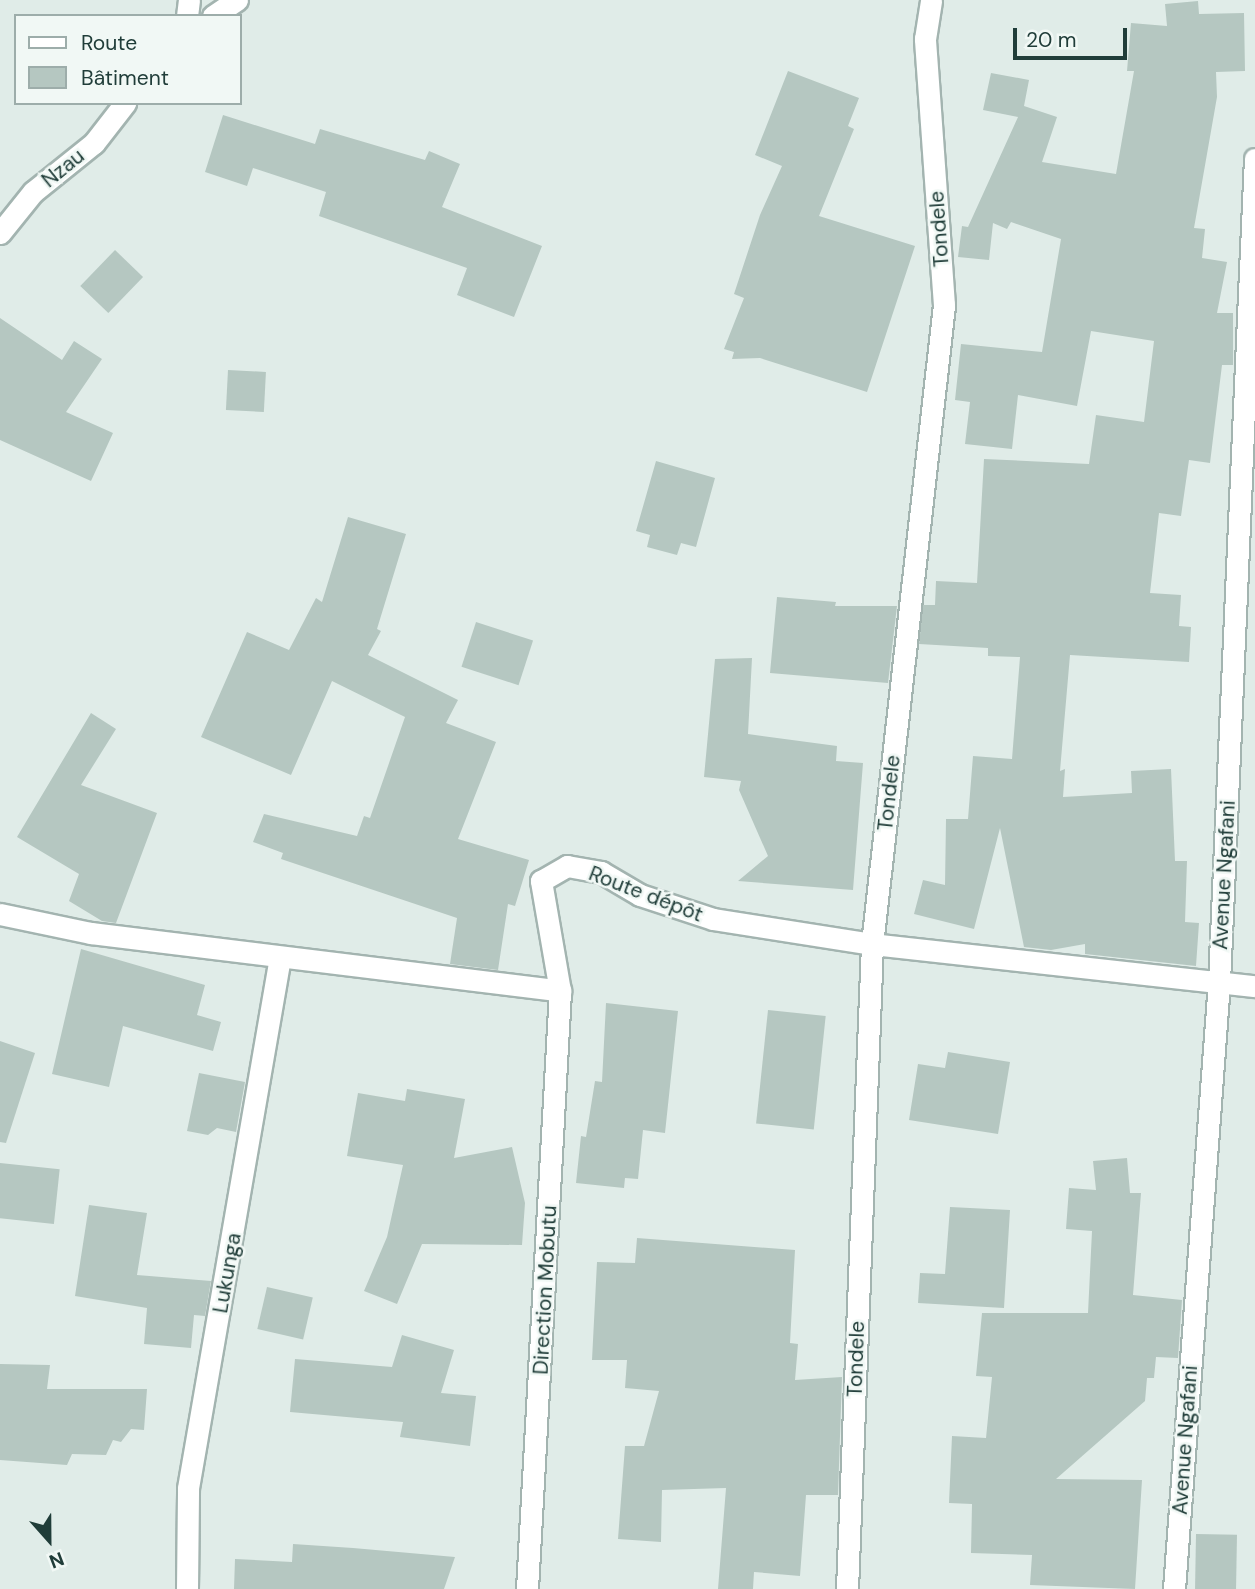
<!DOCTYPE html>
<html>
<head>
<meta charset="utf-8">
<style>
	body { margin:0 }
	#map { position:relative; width:1255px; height:1589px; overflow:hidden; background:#e0ece8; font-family:"DM Sans",sans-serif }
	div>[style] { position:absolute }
	.building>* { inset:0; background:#b5c7c1; transform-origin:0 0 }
	.roads { filter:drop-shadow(2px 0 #a3b4b0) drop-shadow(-2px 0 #a3b4b0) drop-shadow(0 2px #a3b4b0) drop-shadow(0 -2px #a3b4b0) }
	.minor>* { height:21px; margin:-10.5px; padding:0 10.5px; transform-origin:10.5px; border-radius:10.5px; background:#fff }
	span { translate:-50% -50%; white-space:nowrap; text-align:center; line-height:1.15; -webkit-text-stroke:5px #f1f8f5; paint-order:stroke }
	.street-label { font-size:21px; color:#203d39 }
	.legend { position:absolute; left:14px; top:14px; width:228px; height:91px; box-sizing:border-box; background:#f1f8f5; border:2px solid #9dadaa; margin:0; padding:9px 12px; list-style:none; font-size:21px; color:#203d39 }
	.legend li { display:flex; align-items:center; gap:14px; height:35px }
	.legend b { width:35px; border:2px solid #9dadaa }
	.north { position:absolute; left:14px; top:1505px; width:70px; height:70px; -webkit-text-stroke:5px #f1f8f5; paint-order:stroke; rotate:159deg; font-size:19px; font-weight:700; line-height:28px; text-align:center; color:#203d39 }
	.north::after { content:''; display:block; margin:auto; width:24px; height:32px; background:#203d39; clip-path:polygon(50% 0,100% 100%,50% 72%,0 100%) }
	.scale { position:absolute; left:1013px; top:28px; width:114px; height:32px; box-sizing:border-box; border:4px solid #203d39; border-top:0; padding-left:9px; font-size:21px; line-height:24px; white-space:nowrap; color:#203d39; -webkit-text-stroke:5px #f1f8f5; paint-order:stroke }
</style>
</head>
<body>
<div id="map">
	<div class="building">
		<div style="clip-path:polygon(1198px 1px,1199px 14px,1244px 13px,1245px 71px,1216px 72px,1217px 97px,1194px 228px,1205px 229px,1202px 258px,1227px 262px,1217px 313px,1233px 313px,1233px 365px,1222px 365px,1210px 463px,1189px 460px,1181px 516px,1159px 513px,1150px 593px,1181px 595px,1179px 626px,1191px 627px,1189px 662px,1070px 655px,1060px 771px,1065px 769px,1063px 797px,1132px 793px,1131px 771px,1171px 769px,1175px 861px,1187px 861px,1185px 922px,1199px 923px,1196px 966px,1085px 954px,1085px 944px,1051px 950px,1024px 947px,1000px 828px,974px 929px,914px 914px,923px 880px,945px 885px,946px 819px,968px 819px,973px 756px,1012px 759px,1020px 657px,988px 656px,988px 648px,919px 644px,923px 605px,935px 605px,936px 581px,977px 583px,984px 459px,1089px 464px,1096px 415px,1144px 422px,1154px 341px,1091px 331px,1077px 406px,1018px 395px,1012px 449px,965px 444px,970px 402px,955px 400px,961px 344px,1042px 352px,1061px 239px,1011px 222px,1007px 229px,993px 223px,989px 260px,958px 257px,962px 226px,968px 227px,1018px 117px,983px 110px,991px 73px,1029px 80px,1024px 106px,1057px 117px,1042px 162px,1116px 174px,1134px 71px,1127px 71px,1131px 23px,1167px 26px,1165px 4px)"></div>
		<div style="clip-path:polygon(788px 71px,859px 98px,848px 126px,854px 129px,819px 216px,915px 246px,867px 392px,760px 358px,732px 359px,734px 352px,724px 349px,744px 298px,734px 294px,760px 215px,782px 166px,755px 155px)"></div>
		<div style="clip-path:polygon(223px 115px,315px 144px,320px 129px,425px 160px,429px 151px,460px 164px,442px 207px,542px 246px,514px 317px,457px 295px,467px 268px,319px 216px,326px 192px,253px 168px,247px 186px,205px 172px)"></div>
		<div style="left:115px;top:250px;width:39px;height:50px;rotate:44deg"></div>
		<div style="clip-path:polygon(0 318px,62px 360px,74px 341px,102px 359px,66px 412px,113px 433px,91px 481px,0 440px)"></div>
		<div style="left:228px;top:370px;width:38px;height:40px;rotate:3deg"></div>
		<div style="clip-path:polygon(656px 461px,715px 478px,696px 547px,681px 543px,677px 555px,647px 547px,650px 535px,636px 531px)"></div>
		<div style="clip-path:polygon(348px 517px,406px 534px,377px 629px,381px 631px,368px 655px,458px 700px,446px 723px,496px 742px,458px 839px,529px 860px,515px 906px,508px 904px,498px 970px,450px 964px,457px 918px,281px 859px,283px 853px,253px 842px,264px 814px,357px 836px,364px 816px,370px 818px,405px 717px,332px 681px,291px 775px,201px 737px,247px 632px,289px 650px,316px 598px,322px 602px)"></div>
		<div style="clip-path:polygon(777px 597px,836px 602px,835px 606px,897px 606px,888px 683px,770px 673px)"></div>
		<div style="left:476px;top:622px;width:60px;height:47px;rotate:18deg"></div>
		<div style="clip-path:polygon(752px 658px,748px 734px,837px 746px,836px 761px,863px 763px,853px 890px,738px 881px,768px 856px,739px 790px,741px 781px,704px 777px,715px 659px)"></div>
		<div style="clip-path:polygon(91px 713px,116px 729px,81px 785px,157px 813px,116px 923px,102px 921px,69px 901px,79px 874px,17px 837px)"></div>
		<div style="clip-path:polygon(81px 949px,205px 985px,197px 1015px,221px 1022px,213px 1051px,123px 1026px,109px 1087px,52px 1074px)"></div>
		<div style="clip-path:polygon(606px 1003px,678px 1011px,665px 1133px,643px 1130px,638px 1179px,625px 1178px,624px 1188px,576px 1183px,581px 1136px,586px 1137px,595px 1081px,602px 1082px)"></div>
		<div style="left:768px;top:1010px;width:58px;height:114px;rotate:6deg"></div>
		<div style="clip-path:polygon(0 1041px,35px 1053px,6px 1143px,0 1142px)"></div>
		<div style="clip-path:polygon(948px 1052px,1010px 1062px,998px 1134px,909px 1120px,918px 1064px,945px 1068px)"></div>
		<div style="clip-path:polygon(199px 1073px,245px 1082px,236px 1132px,217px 1128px,208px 1135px,187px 1131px)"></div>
		<div style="clip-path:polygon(407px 1089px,465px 1099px,454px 1158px,512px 1147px,525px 1203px,522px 1245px,422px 1244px,397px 1304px,364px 1291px,387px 1237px,403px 1165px,347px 1156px,358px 1093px,405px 1101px)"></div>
		<div style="clip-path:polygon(1127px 1158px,1130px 1193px,1141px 1193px,1133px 1295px,1182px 1300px,1178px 1358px,1156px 1357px,1154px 1378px,1147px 1378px,1145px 1401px,1056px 1479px,1142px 1480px,1135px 1589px,1030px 1585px,1032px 1555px,971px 1553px,972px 1504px,949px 1503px,952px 1436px,986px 1438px,992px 1377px,976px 1376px,982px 1313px,1088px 1313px,1092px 1231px,1066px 1229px,1069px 1188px,1096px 1190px,1093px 1161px)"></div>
		<div style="left:0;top:1163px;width:60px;height:55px;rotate:6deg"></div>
		<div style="clip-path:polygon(89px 1205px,147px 1213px,137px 1275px,211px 1281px,205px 1316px,194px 1315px,191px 1348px,144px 1344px,147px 1308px,75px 1296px)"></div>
		<div style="clip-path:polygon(950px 1207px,1010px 1210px,1004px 1308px,918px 1303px,920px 1273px,945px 1274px)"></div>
		<div style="clip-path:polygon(637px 1238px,795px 1250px,790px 1343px,798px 1344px,795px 1380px,842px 1377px,838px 1495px,806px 1495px,800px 1576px,754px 1572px,753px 1589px,718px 1589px,726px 1488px,662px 1490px,661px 1542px,618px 1539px,625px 1446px,644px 1446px,659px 1391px,625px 1388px,627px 1360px,592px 1360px,597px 1262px,635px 1263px)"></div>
		<div style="left:267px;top:1287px;width:47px;height:43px;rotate:13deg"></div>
		<div style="clip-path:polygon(402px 1335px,454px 1350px,441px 1393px,476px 1396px,470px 1446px,400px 1437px,403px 1422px,290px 1412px,295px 1359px,392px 1367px)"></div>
		<div style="clip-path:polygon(0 1364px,50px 1365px,47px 1389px,147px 1389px,144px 1430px,131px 1429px,121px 1442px,113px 1440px,106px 1455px,72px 1454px,67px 1465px,0 1460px)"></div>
		<div style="left:1196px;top:1534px;width:41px;height:55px;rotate:1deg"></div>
		<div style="clip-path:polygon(293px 1544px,353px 1548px,455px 1557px,444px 1589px,234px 1589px,235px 1559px,292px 1562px)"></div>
	</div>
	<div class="roads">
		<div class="minor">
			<div style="left:187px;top:16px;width:16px;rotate:-83deg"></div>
			<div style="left:213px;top:16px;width:29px;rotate:-34deg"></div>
			<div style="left:0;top:233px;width:53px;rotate:-51.2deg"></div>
			<div style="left:33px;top:192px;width:78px;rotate:-38.8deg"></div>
			<div style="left:94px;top:143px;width:51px;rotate:-52.2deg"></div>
			<div style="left:0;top:914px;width:93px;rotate:11.8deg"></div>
			<div style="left:91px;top:933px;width:473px;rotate:7deg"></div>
			<div style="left:560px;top:991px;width:112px;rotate:-99.8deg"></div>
			<div style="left:541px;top:881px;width:30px;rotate:-30deg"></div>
			<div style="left:567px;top:866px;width:35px;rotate:10deg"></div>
			<div style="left:601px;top:872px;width:45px;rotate:30.5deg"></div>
			<div style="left:640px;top:895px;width:77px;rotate:18.2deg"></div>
			<div style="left:713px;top:919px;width:161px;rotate:8.9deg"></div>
			<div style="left:872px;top:944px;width:385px;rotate:6.3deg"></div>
			<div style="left:187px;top:1589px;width:101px;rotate:-89.4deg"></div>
			<div style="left:188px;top:1488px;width:539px;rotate:-80.17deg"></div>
			<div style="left:527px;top:1589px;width:599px;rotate:-86.84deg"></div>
			<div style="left:847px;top:1589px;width:645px;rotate:-87.78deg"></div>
			<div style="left:872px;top:944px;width:643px;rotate:-83.57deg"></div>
			<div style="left:944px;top:305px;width:267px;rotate:-94.1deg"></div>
			<div style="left:925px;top:39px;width:39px;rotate:-81deg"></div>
			<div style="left:1174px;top:1589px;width:609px;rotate:-85.76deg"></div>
			<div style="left:1219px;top:982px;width:824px;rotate:-87.5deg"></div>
		</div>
	</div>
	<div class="street-label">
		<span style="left:63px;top:168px;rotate:-39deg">Nzau</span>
		<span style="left:939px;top:229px;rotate:-94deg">Tondele</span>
		<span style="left:889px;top:793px;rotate:-84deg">Tondele</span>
		<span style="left:1224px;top:875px;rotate:-87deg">Avenue Ngafani</span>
		<span style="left:646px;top:894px;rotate:21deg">Route dépôt</span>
		<span style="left:227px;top:1273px;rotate:-80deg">Lukunga</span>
		<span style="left:545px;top:1290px;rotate:-87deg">Direction Mobutu</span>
		<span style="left:856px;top:1359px;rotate:-88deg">Tondele</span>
		<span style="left:1185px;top:1440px;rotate:-86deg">Avenue Ngafani</span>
	</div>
	<ul class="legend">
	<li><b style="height:9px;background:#fff"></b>Route</li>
	<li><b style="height:19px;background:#b5c7c1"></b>Bâtiment</li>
	</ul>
	<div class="north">N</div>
	<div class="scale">20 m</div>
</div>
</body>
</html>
